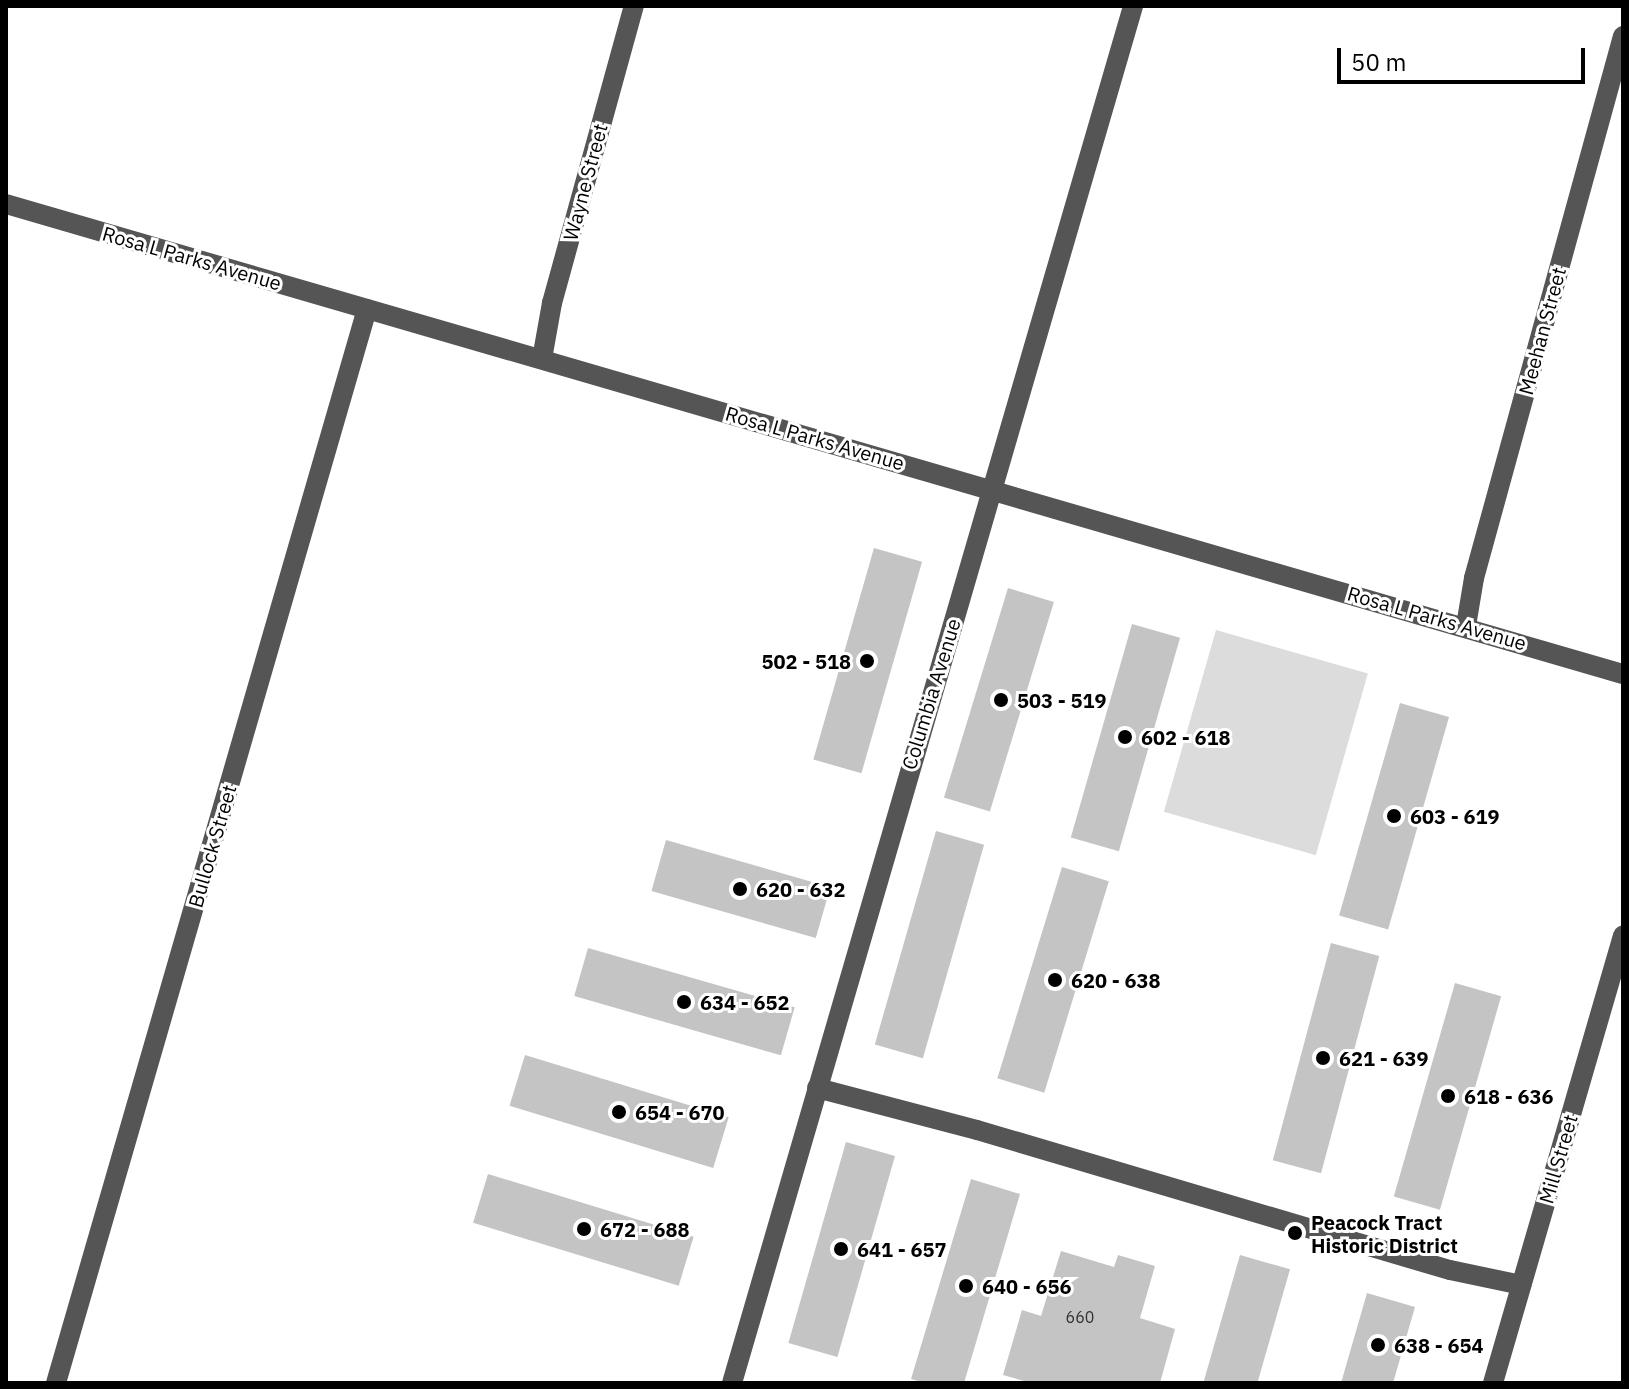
<!DOCTYPE html>
<html>
<head>
<meta charset="utf-8">
<style>
	body { margin:0 }
	#map { position:relative; width:1629px; height:1389px; overflow:hidden; background:#fff; font-family:"IBM Plex Sans",sans-serif }
	div>[style] { position:absolute }
	.green>* { inset:0; background:#dcdcdc; transform-origin:0 0 }
	.building>* { inset:0; background:#c4c4c4; transform-origin:0 0 }
	.minor>* { height:20px; margin:-10px; padding:0 10px; transform-origin:10px; border-radius:10px; background:#555 }
	.dots>* { width:22px; height:22px; translate:-50% -50%; box-sizing:border-box; border:4px solid #fff; border-radius:50% }
	span { translate:-50% -50%; white-space:nowrap; text-align:center; line-height:1.15; -webkit-text-stroke:6px #fff; paint-order:stroke }
	.number-label { font-size:16px; color:#313131 }
	.number-label span { -webkit-text-stroke-width:0 }
	.street-label { font-size:20px; color:#000 }
	.poi-label { font-size:20px; color:#000; font-weight:700 }
	.right { translate:-100% -50%; text-align:right }
	.left { translate:0 -50%; text-align:left }
	.frame { position:absolute; inset:0; border:8px solid #000; pointer-events:none }
	.scale { position:absolute; left:1337px; top:48px; width:248px; height:36px; box-sizing:border-box; border:4px solid #000; border-top:0; padding-left:10px; font-size:24px; line-height:28px; white-space:nowrap; color:#000; -webkit-text-stroke:6px #fff; paint-order:stroke }
</style>
</head>
<body>
<div id="map">
	<div class="green">
		<div style="left:1216px;top:630px;width:158px;height:189px;rotate:16deg"></div>
	</div>
	<div class="building">
		<div style="left:874px;top:548px;width:50px;height:220px;rotate:16deg"></div>
		<div style="left:1008px;top:588px;width:48px;height:219px;rotate:17deg"></div>
		<div style="left:1132px;top:624px;width:50px;height:222px;rotate:16deg"></div>
		<div style="left:1400px;top:703px;width:51px;height:221px;rotate:16deg"></div>
		<div style="left:936px;top:831px;width:50px;height:222px;rotate:16deg"></div>
		<div style="left:666px;top:840px;width:171px;height:53px;rotate:16deg"></div>
		<div style="left:1062px;top:867px;width:49px;height:221px;rotate:17deg"></div>
		<div style="left:1331px;top:943px;width:50px;height:225px;rotate:15deg"></div>
		<div style="left:588px;top:948px;width:215px;height:50px;rotate:16deg"></div>
		<div style="left:1455px;top:983px;width:48px;height:222px;rotate:16deg"></div>
		<div style="left:525px;top:1055px;width:213px;height:53px;rotate:17deg"></div>
		<div style="left:846px;top:1142px;width:51px;height:209px;rotate:16deg"></div>
		<div style="left:488px;top:1174px;width:215px;height:51px;rotate:17deg"></div>
		<div style="clip-path:polygon(971px 1179px,1020px 1194px,964px 1383px,925px 1383px,911px 1379px)"></div>
		<div style="clip-path:polygon(1061px 1251px,1114px 1267px,1118px 1255px,1155px 1266px,1140px 1318px,1175px 1329px,1160px 1383px,1031px 1383px,1003px 1375px,1022px 1310px,1041px 1316px)"></div>
		<div style="left:1240px;top:1255px;width:52px;height:133px;rotate:16deg"></div>
		<div style="clip-path:polygon(1367px 1293px,1415px 1307px,1393px 1383px,1341px 1383px)"></div>
	</div>
	<div class="minor">
		<div style="left:6px;top:204px;width:1684px;rotate:16.21deg"></div>
		<div style="left:542px;top:359px;width:57px;rotate:-79.9deg"></div>
		<div style="left:552px;top:303px;width:308px;rotate:-74.6deg"></div>
		<div style="left:1466px;top:626px;width:49px;rotate:-80.5deg"></div>
		<div style="left:1474px;top:578px;width:562px;rotate:-74.63deg"></div>
		<div style="left:817px;top:1088px;width:165px;rotate:14.7deg"></div>
		<div style="left:977px;top:1130px;width:493px;rotate:16.5deg"></div>
		<div style="left:1450px;top:1270px;width:73px;rotate:11.9deg"></div>
		<div style="left:56px;top:1383px;width:1118px;rotate:-73.85deg"></div>
		<div style="left:732px;top:1383px;width:1434px;rotate:-73.76deg"></div>
		<div style="left:1493px;top:1383px;width:466px;rotate:-73.8deg"></div>
	</div>
	<div class="dots">
		<div style="left:867px;top:661px;background:#000"></div>
		<div style="left:1001px;top:700px;background:#000"></div>
		<div style="left:1125px;top:737px;background:#000"></div>
		<div style="left:1394px;top:816px;background:#000"></div>
		<div style="left:740px;top:889px;background:#000"></div>
		<div style="left:1055px;top:980px;background:#000"></div>
		<div style="left:684px;top:1002px;background:#000"></div>
		<div style="left:1323px;top:1058px;background:#000"></div>
		<div style="left:1448px;top:1096px;background:#000"></div>
		<div style="left:619px;top:1112px;background:#000"></div>
		<div style="left:584px;top:1229px;background:#000"></div>
		<div style="left:1295px;top:1233px;background:#000"></div>
		<div style="left:841px;top:1249px;background:#000"></div>
		<div style="left:966px;top:1286px;background:#000"></div>
		<div style="left:1378px;top:1345px;background:#000"></div>
	</div>
	<div class="number-label">
		<span style="left:1080px;top:1317px">660</span>
	</div>
	<div class="street-label">
		<span style="left:585px;top:182px;rotate:-75deg">Wayne Street</span>
		<span style="left:192px;top:258px;rotate:16deg">Rosa L Parks Avenue</span>
		<span style="left:1542px;top:331px;rotate:-75deg">Meehan Street</span>
		<span style="left:815px;top:438px;rotate:16deg">Rosa L Parks Avenue</span>
		<span style="left:1437px;top:618px;rotate:16deg">Rosa L Parks Avenue</span>
		<span style="left:931px;top:694px;rotate:-73deg">Columbia Avenue</span>
		<span style="left:212px;top:846px;rotate:-74deg">Bullock Street</span>
		<span style="left:1558px;top:1159px;rotate:-74deg">Mill Street</span>
	</div>
	<div class="poi-label">
		<span class="right" style="left:851px;top:661px">502 - 518</span>
		<span class="left" style="left:1017px;top:700px">503 - 519</span>
		<span class="left" style="left:1141px;top:737px">602 - 618</span>
		<span class="left" style="left:1410px;top:816px">603 - 619</span>
		<span class="left" style="left:756px;top:889px">620 - 632</span>
		<span class="left" style="left:1071px;top:980px">620 - 638</span>
		<span class="left" style="left:700px;top:1002px">634 - 652</span>
		<span class="left" style="left:1339px;top:1058px">621 - 639</span>
		<span class="left" style="left:1464px;top:1096px">618 - 636</span>
		<span class="left" style="left:635px;top:1112px">654 - 670</span>
		<span class="left" style="left:1311px;top:1234px">Peacock Tract<br>Historic District</span>
		<span class="left" style="left:600px;top:1229px">672 - 688</span>
		<span class="left" style="left:857px;top:1249px">641 - 657</span>
		<span class="left" style="left:982px;top:1286px">640 - 656</span>
		<span class="left" style="left:1394px;top:1345px">638 - 654</span>
	</div>
	<div class="frame"></div>
	<div class="scale">50 m</div>
</div>
</body>
</html>
